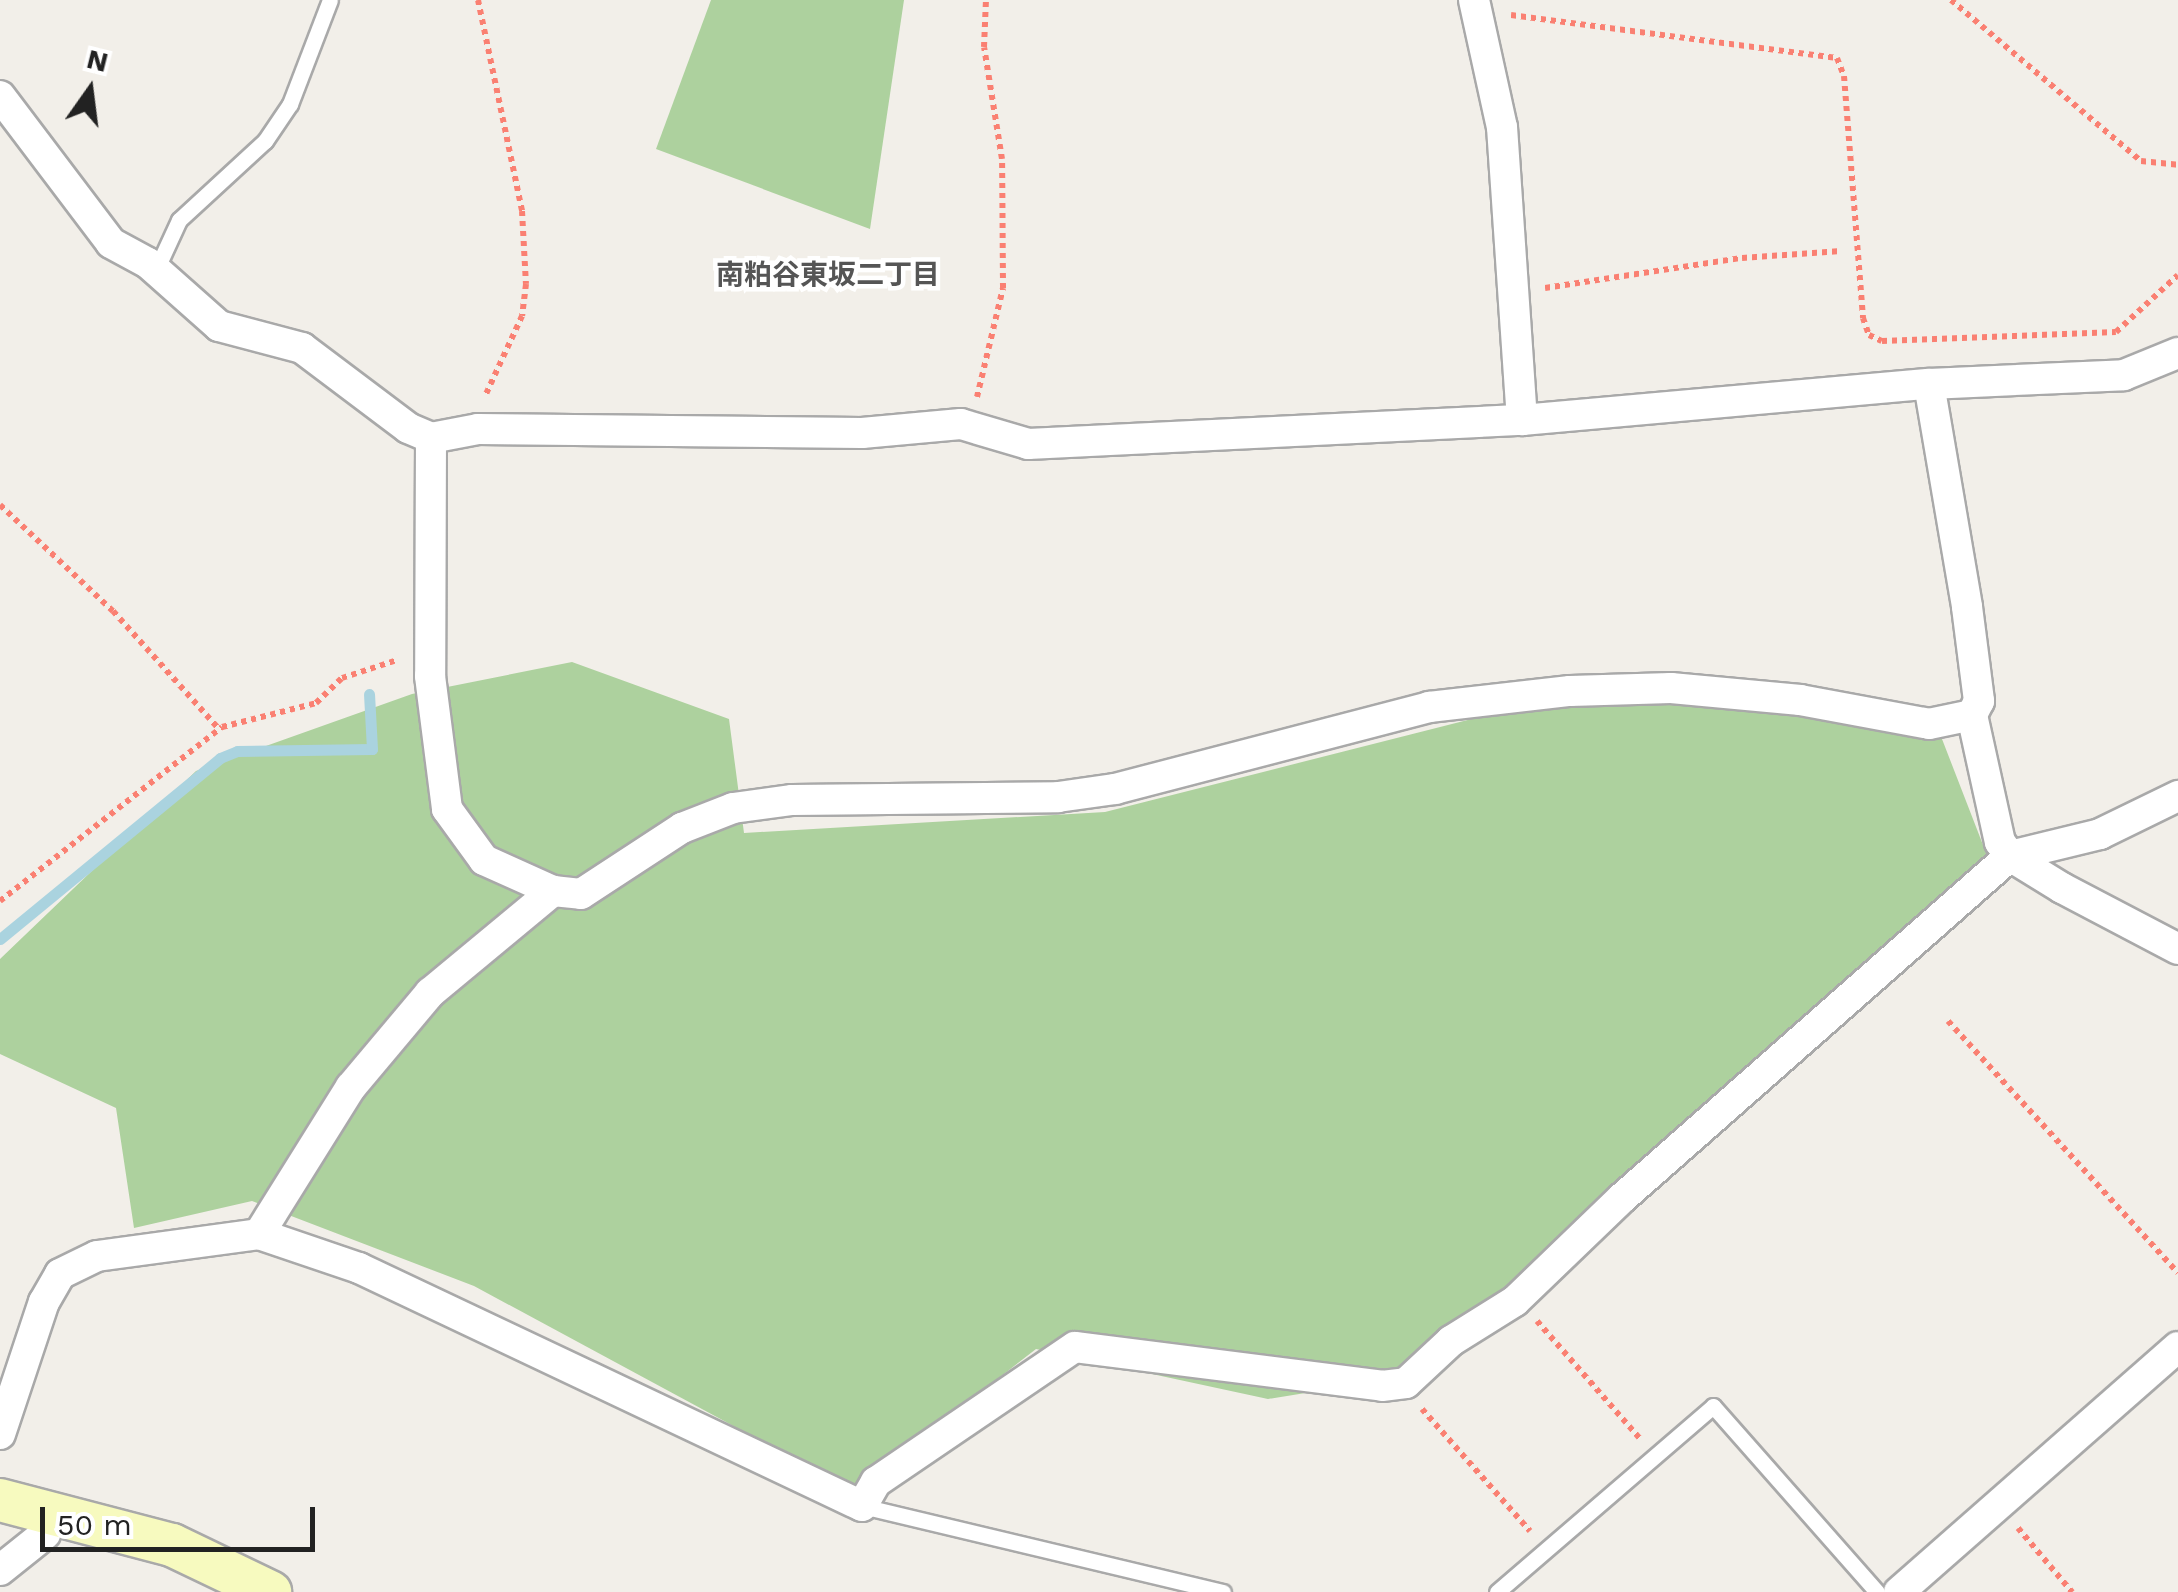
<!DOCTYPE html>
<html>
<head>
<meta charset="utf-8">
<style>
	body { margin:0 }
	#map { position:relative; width:2178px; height:1592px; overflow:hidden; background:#f2efe9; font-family:"Work Sans","Noto Sans JP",sans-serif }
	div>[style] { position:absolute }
	.forest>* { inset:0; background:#add19e }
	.stream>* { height:11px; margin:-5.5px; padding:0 5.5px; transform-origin:5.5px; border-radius:5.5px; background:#aad3df }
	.path>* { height:6px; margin-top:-3px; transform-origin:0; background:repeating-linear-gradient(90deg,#fa8072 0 5px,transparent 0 10px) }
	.roads { filter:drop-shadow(2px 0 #a9a9a9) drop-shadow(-2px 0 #a9a9a9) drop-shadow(0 2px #a9a9a9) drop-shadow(0 -2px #a9a9a9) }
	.lane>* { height:15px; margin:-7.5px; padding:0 7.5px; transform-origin:7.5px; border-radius:7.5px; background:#fff }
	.street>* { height:30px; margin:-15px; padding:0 15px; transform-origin:15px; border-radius:15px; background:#fff }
	.secondary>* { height:42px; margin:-21px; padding:0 21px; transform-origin:21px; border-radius:21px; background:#f7fabf }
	span { translate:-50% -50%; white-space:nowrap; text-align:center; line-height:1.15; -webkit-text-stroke:9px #fff; paint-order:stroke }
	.neighbourhood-label { font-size:28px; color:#555; font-weight:700 }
	.north { position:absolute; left:40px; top:40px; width:100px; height:100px; -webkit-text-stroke:8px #fff; paint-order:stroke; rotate:14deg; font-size:28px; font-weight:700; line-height:40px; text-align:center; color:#222 }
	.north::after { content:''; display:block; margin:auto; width:35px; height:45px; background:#222; clip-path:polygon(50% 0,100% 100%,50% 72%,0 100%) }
	.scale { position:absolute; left:40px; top:1507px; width:275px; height:45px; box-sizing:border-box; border:5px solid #222; border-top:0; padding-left:12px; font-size:30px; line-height:35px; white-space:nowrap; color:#222; -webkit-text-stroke:8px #fff; paint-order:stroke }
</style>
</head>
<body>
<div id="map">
	<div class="forest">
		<div style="clip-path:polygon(711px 0,904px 0,870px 229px,656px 149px)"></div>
		<div style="clip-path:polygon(572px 662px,729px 719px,744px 833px,1105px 812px,1515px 708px,1715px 702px,1942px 739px,1990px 863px,1404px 1377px,1268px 1399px,1036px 1349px,854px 1491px,474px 1286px,252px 1201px,134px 1228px,116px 1108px,0 1054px,0 959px,196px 771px,412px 694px)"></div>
	</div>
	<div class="stream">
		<div style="left:0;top:939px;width:285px;rotate:-39.4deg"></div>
		<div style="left:220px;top:758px;width:18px;rotate:-22deg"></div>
		<div style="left:237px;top:751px;width:135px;rotate:-0.8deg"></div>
		<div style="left:372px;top:749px;width:55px;rotate:-93.1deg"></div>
	</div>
	<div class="path">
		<div style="left:478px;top:0;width:216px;rotate:78.2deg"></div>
		<div style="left:522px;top:211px;width:73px;rotate:86.9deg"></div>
		<div style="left:526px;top:284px;width:32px;rotate:97deg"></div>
		<div style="left:522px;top:316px;width:88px;rotate:114.8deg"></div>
		<div style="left:1951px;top:0;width:249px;rotate:40.3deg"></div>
		<div style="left:2141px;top:161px;width:37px;rotate:6deg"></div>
		<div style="left:1511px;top:15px;width:329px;rotate:7.5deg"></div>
		<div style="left:1837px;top:58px;width:19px;rotate:69deg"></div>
		<div style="left:1844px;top:76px;width:243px;rotate:85.5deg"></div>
		<div style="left:1863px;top:318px;width:18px;rotate:71deg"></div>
		<div style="left:1869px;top:335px;width:14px;rotate:25deg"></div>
		<div style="left:1882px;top:341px;width:234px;rotate:-2.2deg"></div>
		<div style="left:2116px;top:332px;width:84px;rotate:-42.6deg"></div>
		<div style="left:1545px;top:288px;width:199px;rotate:-8.7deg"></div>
		<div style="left:1742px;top:258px;width:99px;rotate:-4deg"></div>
		<div style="left:977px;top:397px;width:112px;rotate:-76.6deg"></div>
		<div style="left:1003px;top:288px;width:129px;rotate:-90.4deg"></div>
		<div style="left:1002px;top:159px;width:113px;rotate:-99.1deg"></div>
		<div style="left:984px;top:47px;width:47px;rotate:-87.6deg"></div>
		<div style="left:0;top:505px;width:155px;rotate:43.2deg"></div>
		<div style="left:113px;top:611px;width:159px;rotate:48.1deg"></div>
		<div style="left:0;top:901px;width:282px;rotate:-38.1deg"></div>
		<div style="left:222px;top:727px;width:97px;rotate:-14.3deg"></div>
		<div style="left:316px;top:703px;width:36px;rotate:-44deg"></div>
		<div style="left:342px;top:678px;width:58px;rotate:-18.1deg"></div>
		<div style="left:1948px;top:1021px;width:341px;rotate:47.6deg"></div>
		<div style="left:1537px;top:1321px;width:158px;rotate:48.8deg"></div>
		<div style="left:1422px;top:1409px;width:163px;rotate:48.5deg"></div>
		<div style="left:2018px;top:1528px;width:84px;rotate:49.8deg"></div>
	</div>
	<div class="roads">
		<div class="lane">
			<div style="left:156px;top:270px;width:55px;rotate:-65.3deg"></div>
			<div style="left:179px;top:220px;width:117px;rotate:-42.6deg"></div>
			<div style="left:265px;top:141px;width:45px;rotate:-56deg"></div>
			<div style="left:290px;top:104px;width:111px;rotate:-69deg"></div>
			<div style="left:862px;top:1506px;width:371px;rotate:13.4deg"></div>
			<div style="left:1497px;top:1592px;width:285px;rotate:-40.7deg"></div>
			<div style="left:1713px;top:1406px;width:248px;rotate:48.6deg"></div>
		</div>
		<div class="street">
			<div style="left:1474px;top:0;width:130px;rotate:77.6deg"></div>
			<div style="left:1502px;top:127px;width:294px;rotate:86.1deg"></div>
			<div style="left:0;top:96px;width:184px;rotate:52.9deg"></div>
			<div style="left:111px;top:243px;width:42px;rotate:28.4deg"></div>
			<div style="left:148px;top:263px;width:95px;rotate:41.6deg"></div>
			<div style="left:219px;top:326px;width:86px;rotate:14.8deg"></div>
			<div style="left:302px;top:348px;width:133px;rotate:37deg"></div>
			<div style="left:408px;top:428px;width:25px;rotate:23deg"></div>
			<div style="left:431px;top:438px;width:48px;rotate:-10.8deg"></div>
			<div style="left:478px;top:429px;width:384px;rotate:0.6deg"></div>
			<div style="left:862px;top:433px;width:99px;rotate:-5.2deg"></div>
			<div style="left:961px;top:424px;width:70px;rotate:16.6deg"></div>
			<div style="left:1028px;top:444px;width:495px;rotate:-2.8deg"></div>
			<div style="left:1522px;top:420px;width:409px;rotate:-5.1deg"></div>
			<div style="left:1929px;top:384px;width:195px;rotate:-2.6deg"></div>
			<div style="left:2124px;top:375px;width:58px;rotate:-22.2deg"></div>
			<div style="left:1929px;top:384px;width:226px;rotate:80.3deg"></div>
			<div style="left:1967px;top:607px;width:95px;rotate:82.7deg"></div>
			<div style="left:1979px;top:701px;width:16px;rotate:117deg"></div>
			<div style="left:1972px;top:715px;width:130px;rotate:77.6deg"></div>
			<div style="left:2000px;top:842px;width:17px;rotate:54deg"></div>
			<div style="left:2010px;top:856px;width:61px;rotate:31.6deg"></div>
			<div style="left:2062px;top:888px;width:131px;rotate:27.7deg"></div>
			<div style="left:431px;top:438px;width:238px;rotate:90.2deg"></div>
			<div style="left:430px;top:676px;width:134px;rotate:82.7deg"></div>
			<div style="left:447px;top:809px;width:63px;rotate:54deg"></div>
			<div style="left:484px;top:860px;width:76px;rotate:24.2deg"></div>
			<div style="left:553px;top:891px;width:28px;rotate:6deg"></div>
			<div style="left:581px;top:894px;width:121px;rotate:-33.2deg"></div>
			<div style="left:682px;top:828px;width:55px;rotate:-21.4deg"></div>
			<div style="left:733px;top:808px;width:60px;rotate:-7.7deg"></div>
			<div style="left:792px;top:800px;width:266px;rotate:-0.6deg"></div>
			<div style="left:1058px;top:797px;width:58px;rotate:-8deg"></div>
			<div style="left:1115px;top:789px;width:325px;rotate:-14.6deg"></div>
			<div style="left:1429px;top:707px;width:142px;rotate:-6.5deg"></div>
			<div style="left:1570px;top:691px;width:101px;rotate:-1.7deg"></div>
			<div style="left:1671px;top:688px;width:130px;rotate:5.3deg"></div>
			<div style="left:1800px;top:700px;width:131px;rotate:10.5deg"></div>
			<div style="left:1929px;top:724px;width:44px;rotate:-11.8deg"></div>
			<div style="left:259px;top:1234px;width:173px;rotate:-58deg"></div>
			<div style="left:351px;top:1087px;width:123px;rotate:-50deg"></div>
			<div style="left:430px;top:993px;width:160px;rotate:-39.7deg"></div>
			<div style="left:0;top:1434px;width:139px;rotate:-71.6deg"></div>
			<div style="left:44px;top:1302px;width:32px;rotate:-60deg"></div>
			<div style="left:60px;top:1274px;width:41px;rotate:-25.9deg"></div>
			<div style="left:97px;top:1256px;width:163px;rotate:-7.7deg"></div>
			<div style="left:259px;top:1234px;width:106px;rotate:18.8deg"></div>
			<div style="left:359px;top:1268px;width:556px;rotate:25.32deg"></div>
			<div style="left:862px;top:1506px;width:28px;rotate:-60deg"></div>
			<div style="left:876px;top:1482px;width:240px;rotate:-34.2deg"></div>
			<div style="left:1075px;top:1347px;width:309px;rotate:7.2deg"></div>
			<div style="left:1382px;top:1386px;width:24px;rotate:-7deg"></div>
			<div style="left:1406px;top:1383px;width:62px;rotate:-43deg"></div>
			<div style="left:1451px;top:1341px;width:75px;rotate:-32deg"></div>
			<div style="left:1515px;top:1301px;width:149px;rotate:-43.9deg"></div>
			<div style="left:1622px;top:1198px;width:517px;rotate:-41.39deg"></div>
			<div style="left:2010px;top:856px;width:93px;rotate:-13.7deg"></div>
			<div style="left:2100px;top:834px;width:87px;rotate:-26deg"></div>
			<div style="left:0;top:1570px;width:58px;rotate:-38.7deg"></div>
			<div style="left:1899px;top:1592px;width:371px;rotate:-41.3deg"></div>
		</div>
		<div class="secondary">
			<div style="left:0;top:1500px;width:178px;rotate:14.7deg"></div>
			<div style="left:172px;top:1545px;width:109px;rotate:25.6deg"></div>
		</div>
	</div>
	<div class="neighbourhood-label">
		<span style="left:828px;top:275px">南粕谷東坂二丁目</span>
	</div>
	<div class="north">N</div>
	<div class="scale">50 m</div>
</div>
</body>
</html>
